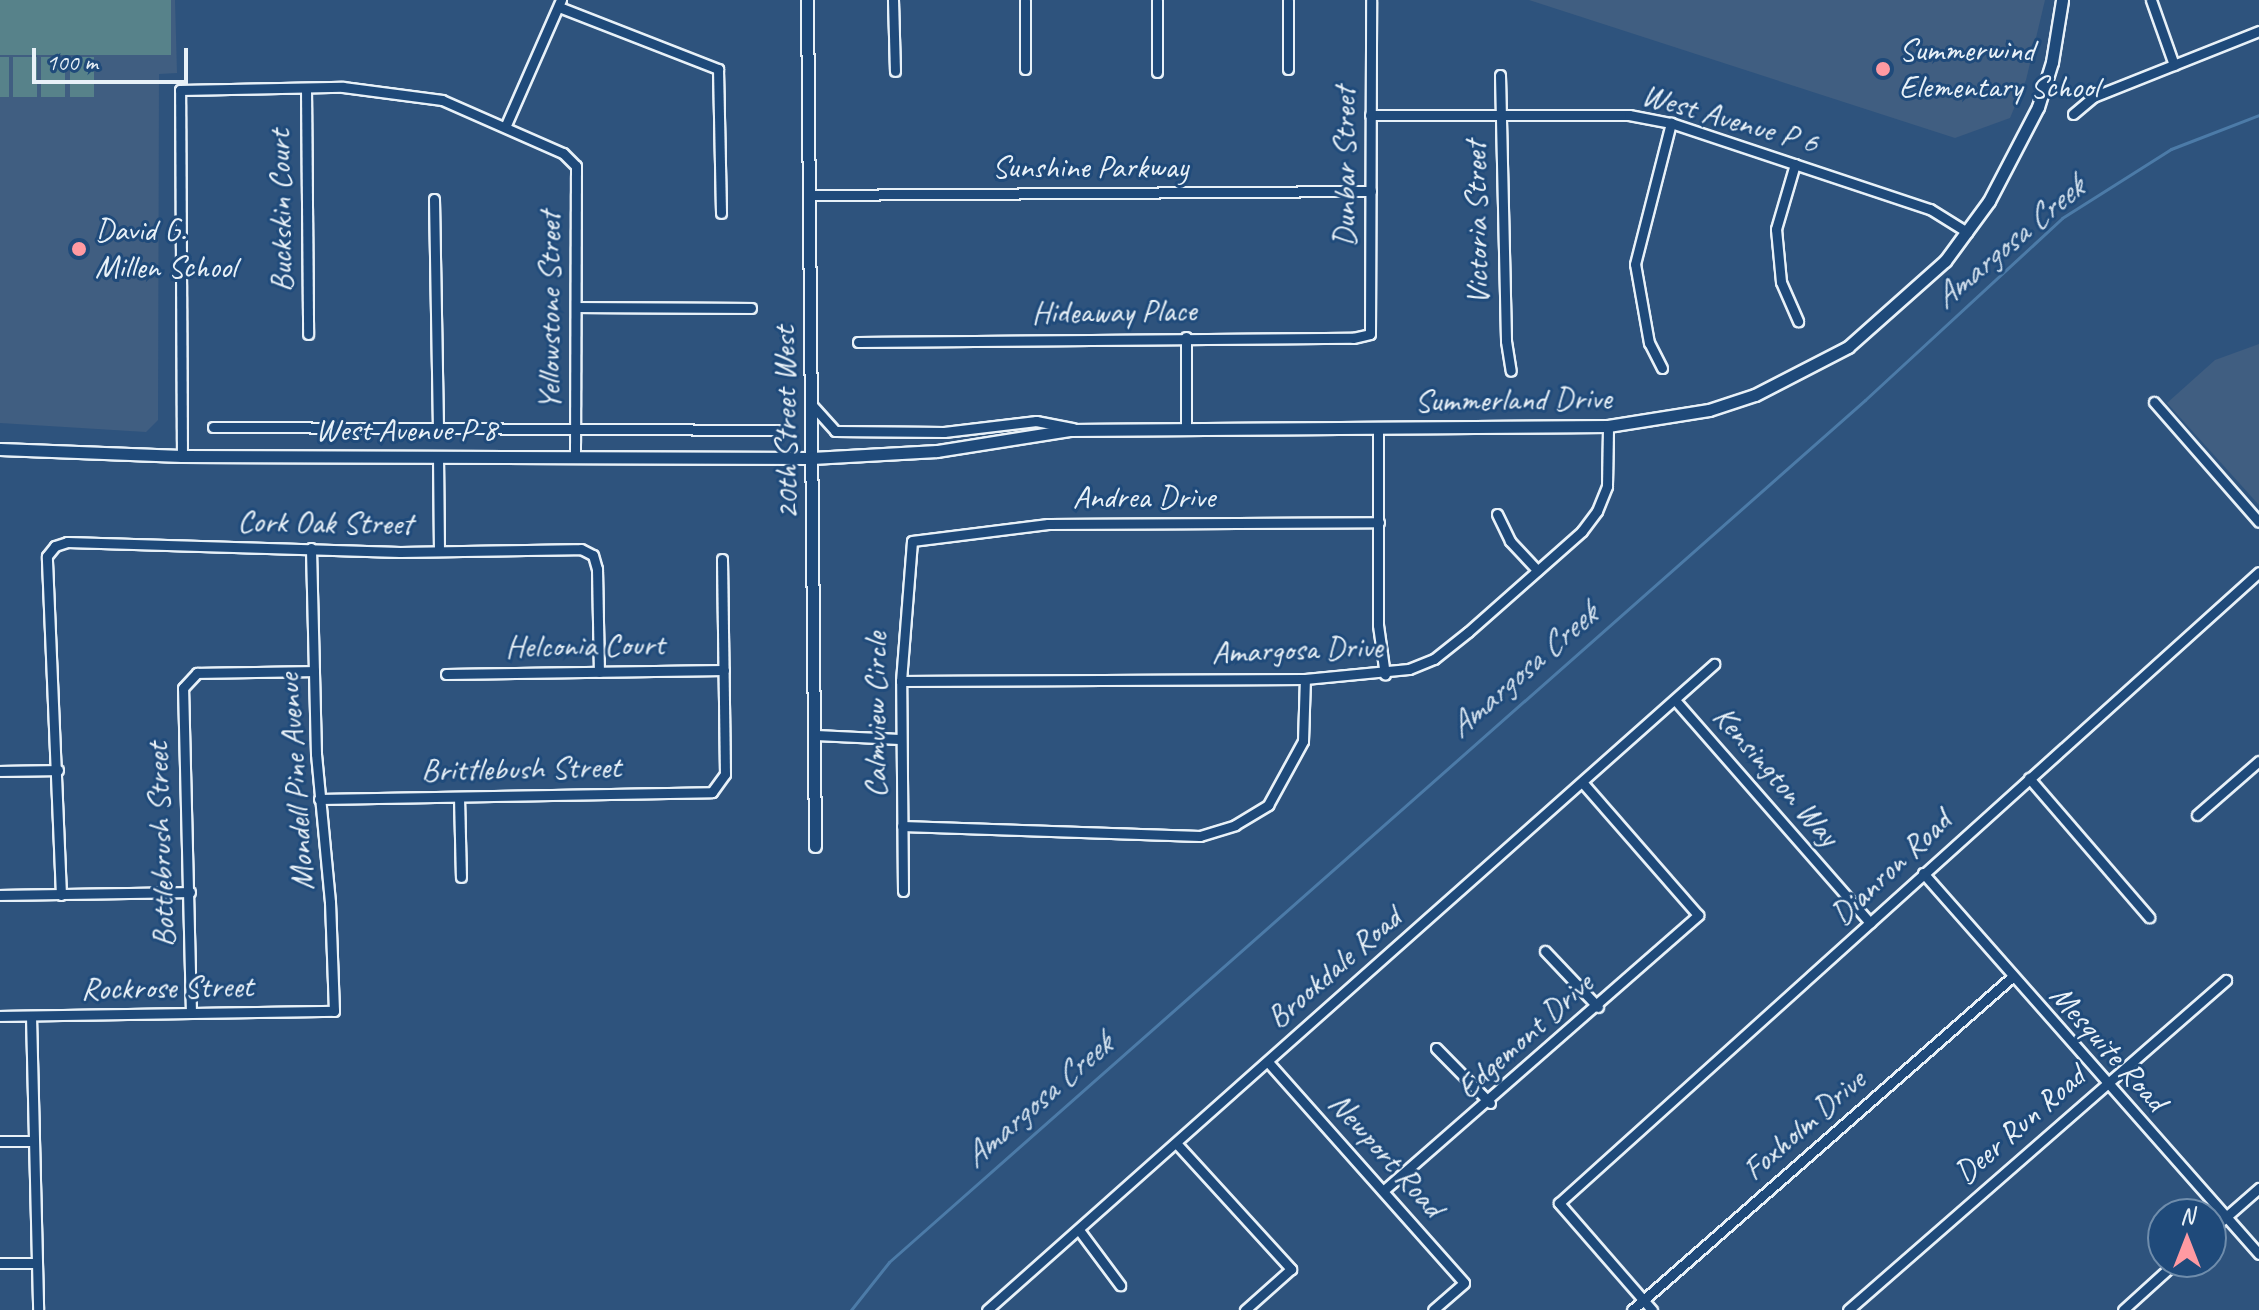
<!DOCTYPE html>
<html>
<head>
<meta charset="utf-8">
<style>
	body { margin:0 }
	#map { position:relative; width:2259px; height:1310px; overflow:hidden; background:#2e537d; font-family:Caveat,sans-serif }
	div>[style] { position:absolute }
	.built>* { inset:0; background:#405e81 }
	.green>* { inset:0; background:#57828a; transform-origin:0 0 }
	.stream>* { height:3px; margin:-1.5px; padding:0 1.5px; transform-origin:1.5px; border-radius:1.5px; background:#4c7ba8 }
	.roads { filter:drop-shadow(2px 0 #e8f1f8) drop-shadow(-2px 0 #e8f1f8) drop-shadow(0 2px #e8f1f8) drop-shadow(0 -2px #e8f1f8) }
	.minor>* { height:9px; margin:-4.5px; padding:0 4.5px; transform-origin:4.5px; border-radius:4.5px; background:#1f4a7a }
	.tertiary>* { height:11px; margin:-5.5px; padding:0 5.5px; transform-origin:5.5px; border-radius:5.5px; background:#1f4a7a }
	.dots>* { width:22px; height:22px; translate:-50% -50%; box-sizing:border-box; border:4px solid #1f4a7a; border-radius:50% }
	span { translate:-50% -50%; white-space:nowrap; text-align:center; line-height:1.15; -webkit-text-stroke:6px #1f4a7a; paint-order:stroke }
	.poi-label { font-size:32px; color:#e8f1f8 }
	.left { translate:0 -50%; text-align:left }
	.street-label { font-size:32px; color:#e8f1f8 }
	.water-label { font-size:34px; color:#d1dfec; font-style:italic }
	.north { position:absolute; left:2147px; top:1198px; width:80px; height:80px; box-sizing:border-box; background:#1f4a7a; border:2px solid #6f8dac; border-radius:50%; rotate:0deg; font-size:22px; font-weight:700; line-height:32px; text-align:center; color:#e8f1f8 }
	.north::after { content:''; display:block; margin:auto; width:28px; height:36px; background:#ff9aa2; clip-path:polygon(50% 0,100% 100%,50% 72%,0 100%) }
	.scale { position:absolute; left:32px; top:48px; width:156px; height:36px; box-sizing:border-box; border:4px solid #e8f1f8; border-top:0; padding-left:10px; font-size:24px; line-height:28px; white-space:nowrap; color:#e8f1f8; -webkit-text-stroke:6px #1f4a7a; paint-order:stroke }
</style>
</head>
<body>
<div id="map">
	<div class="built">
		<div style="clip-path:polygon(0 0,175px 0,177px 73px,159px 74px,158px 420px,146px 432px,0 423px)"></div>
		<div style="clip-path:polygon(1529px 0,2045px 0,2026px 80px,2010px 118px,1955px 138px)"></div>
		<div style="clip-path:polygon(2259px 344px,2259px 505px,2167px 403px,2215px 360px)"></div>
	</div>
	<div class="green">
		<div style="left:0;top:0;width:171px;height:55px"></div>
		<div style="left:0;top:57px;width:9px;height:40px"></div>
		<div style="left:13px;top:57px;width:24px;height:40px"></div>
		<div style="left:41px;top:57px;width:24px;height:40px"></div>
		<div style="left:70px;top:57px;width:24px;height:40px"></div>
	</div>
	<div class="stream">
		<div style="left:851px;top:1310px;width:61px;rotate:-51.6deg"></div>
		<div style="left:889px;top:1262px;width:1302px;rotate:-41.45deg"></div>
		<div style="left:1865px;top:400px;width:268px;rotate:-42.7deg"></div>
		<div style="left:2062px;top:218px;width:129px;rotate:-32.3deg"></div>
		<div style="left:2171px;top:149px;width:94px;rotate:-21.1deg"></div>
	</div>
	<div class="roads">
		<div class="minor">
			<div style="left:893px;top:0;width:71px;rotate:88.4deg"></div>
			<div style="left:1157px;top:0;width:72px;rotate:90deg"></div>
			<div style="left:2151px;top:0;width:69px;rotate:70.5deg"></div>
			<div style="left:559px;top:7px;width:171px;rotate:21.3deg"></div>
			<div style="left:718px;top:69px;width:144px;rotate:88.8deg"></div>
			<div style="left:1025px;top:69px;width:69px;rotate:-90deg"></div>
			<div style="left:1288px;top:69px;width:69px;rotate:-90deg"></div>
			<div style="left:1500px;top:75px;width:266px;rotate:88.7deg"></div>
			<div style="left:1506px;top:341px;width:30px;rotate:81deg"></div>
			<div style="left:306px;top:89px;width:245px;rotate:89.5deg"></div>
			<div style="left:2073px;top:114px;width:26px;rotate:-40deg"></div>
			<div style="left:2093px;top:97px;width:179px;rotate:-21.7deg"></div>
			<div style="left:1370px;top:115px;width:259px"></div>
			<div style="left:1629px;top:115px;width:43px;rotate:10.8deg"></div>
			<div style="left:1671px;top:123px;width:273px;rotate:18.4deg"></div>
			<div style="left:1930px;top:209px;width:44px;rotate:31.9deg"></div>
			<div style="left:506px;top:125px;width:137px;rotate:-66.3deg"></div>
			<div style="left:1795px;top:164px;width:68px;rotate:106.3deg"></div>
			<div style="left:1776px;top:229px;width:53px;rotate:84.6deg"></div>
			<div style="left:1781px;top:282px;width:43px;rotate:66.4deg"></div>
			<div style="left:809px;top:195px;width:562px;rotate:-0.41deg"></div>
			<div style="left:434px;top:199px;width:230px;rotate:89deg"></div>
			<div style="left:576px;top:307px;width:175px;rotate:0.3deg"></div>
			<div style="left:858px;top:342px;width:495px;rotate:-0.5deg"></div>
			<div style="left:1353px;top:338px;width:17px;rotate:-13deg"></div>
			<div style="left:1370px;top:334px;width:334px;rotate:-89.8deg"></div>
			<div style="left:1662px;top:368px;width:28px;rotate:-117deg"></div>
			<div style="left:1649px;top:343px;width:80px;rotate:-100deg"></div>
			<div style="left:1635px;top:264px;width:146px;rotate:-75.7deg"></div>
			<div style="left:2154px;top:402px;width:159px;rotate:48.8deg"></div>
			<div style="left:811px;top:404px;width:36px;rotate:48deg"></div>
			<div style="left:835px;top:431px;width:109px;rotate:0.5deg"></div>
			<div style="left:944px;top:432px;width:93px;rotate:-6.8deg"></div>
			<div style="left:1036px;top:421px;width:38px;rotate:11deg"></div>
			<div style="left:213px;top:427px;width:564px;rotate:0.3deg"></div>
			<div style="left:1186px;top:429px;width:92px;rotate:-90deg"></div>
			<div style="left:1378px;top:429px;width:196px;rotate:90deg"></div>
			<div style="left:1378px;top:625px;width:50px;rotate:82deg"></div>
			<div style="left:182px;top:456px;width:366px;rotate:-90.3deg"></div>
			<div style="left:180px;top:90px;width:163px;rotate:-1.1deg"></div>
			<div style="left:343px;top:87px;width:100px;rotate:7.5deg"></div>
			<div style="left:442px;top:100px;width:132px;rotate:23.7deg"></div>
			<div style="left:563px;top:153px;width:18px;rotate:45deg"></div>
			<div style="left:576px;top:166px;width:290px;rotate:90.2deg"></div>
			<div style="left:438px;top:456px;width:94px;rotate:89.4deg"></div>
			<div style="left:1497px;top:514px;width:30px;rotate:64deg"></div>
			<div style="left:1510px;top:541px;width:40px;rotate:47deg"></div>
			<div style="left:446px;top:674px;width:278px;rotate:-0.8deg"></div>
			<div style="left:901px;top:681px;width:404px;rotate:-0.3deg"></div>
			<div style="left:1305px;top:679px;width:104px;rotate:-5.5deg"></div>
			<div style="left:1409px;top:669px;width:27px;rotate:-22deg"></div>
			<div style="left:1434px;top:659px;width:43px;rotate:-38.5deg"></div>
			<div style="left:1468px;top:632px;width:152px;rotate:-41.5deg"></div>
			<div style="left:1582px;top:531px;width:25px;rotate:-53deg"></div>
			<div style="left:1597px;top:511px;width:27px;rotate:-68deg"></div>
			<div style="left:1607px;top:486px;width:60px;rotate:-89deg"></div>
			<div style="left:1675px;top:700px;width:296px;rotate:48.8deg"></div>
			<div style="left:815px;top:735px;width:85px;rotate:2.7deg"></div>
			<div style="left:0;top:771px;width:58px;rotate:-1deg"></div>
			<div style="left:2029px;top:778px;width:184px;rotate:49.2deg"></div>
			<div style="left:459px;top:797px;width:80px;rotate:88.6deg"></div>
			<div style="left:319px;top:799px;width:393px;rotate:-1deg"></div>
			<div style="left:712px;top:792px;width:22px;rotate:-54deg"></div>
			<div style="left:725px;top:774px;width:215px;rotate:-90.8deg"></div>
			<div style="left:2197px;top:815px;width:82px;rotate:-41.1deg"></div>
			<div style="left:902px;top:826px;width:298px;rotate:1.9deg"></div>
			<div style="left:1200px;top:836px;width:37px;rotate:-17deg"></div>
			<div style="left:1235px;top:825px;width:39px;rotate:-31deg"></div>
			<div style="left:1268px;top:805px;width:73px;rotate:-61.3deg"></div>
			<div style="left:1303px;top:741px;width:62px;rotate:-88.2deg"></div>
			<div style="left:1923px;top:873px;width:508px;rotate:48.59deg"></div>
			<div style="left:903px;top:891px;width:210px;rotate:-90.5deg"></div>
			<div style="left:901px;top:681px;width:140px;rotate:-85.5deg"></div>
			<div style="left:912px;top:541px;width:137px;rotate:-7.1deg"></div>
			<div style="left:1048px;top:524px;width:331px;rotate:-0.3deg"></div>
			<div style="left:0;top:895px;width:190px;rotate:-0.9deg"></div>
			<div style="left:61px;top:895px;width:339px;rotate:-92.4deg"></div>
			<div style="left:47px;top:556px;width:13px;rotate:-51deg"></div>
			<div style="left:55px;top:546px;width:13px;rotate:-18deg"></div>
			<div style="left:67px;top:542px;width:333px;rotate:1.7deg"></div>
			<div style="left:400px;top:552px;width:181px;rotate:-0.9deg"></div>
			<div style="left:581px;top:549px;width:13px;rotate:27deg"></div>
			<div style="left:593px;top:555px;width:15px;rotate:74deg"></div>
			<div style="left:597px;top:569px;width:103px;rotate:88.9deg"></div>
			<div style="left:1545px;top:951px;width:77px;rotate:46.6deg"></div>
			<div style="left:191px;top:1013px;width:325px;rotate:-91.4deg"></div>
			<div style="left:183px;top:688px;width:21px;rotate:-47deg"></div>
			<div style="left:197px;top:673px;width:117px;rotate:-1deg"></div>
			<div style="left:0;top:1016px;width:334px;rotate:-0.9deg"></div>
			<div style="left:334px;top:1011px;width:109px;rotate:-92.1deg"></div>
			<div style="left:330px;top:902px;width:149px;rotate:-95.4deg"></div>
			<div style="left:316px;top:754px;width:206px;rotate:-91.4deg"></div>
			<div style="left:31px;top:1016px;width:294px;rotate:88.6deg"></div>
			<div style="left:1436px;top:1048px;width:77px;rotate:45.5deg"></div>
			<div style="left:1268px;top:1062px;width:295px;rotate:48.4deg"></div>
			<div style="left:1464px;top:1283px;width:41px;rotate:138.9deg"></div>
			<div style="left:0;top:1141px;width:34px"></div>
			<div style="left:1176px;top:1143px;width:171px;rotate:47.6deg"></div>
			<div style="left:1291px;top:1269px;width:62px;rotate:138.3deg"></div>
			<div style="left:1383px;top:1191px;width:419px;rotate:-41.2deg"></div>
			<div style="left:1698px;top:915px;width:175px;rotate:-131.1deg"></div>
			<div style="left:1079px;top:1230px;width:69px;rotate:53.3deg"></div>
			<div style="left:2211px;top:1230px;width:64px;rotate:-41.2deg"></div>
			<div style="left:0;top:1263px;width:36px"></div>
			<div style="left:987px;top:1310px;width:973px;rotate:-41.62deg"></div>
			<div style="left:1632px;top:1310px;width:504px;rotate:-41.22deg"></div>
			<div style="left:1652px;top:1310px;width:142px;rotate:-131deg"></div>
			<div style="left:1559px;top:1203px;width:942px;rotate:-42.03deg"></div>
			<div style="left:1848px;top:1310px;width:502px;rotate:-41.12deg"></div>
			<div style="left:2123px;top:1310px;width:72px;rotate:-42.2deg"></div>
		</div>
		<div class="tertiary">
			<div style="left:807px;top:0;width:846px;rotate:89.46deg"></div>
			<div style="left:0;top:449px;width:182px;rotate:2.2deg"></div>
			<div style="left:182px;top:456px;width:630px;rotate:0.18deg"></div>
			<div style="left:812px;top:458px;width:125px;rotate:-3.2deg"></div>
			<div style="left:937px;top:451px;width:135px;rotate:-9deg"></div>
			<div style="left:1070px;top:430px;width:538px;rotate:-0.43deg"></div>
			<div style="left:1608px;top:426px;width:102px;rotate:-9deg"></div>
			<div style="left:1709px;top:410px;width:48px;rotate:-18.1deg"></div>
			<div style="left:1755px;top:395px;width:105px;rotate:-27.3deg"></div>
			<div style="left:1848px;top:347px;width:130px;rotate:-41.6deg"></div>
			<div style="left:1945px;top:261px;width:74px;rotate:-53.7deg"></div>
			<div style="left:1989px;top:201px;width:106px;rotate:-62.5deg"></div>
			<div style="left:2038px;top:107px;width:47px;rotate:-72.7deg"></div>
			<div style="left:2052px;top:62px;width:63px;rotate:-80.8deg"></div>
		</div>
	</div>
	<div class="dots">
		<div style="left:1883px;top:69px;background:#ff9aa2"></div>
		<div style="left:79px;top:249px;background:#ff9aa2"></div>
	</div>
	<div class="poi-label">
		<span class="left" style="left:1899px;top:69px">Summerwind<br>Elementary School</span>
		<span class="left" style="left:95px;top:249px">David G.<br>Millen School</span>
	</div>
	<div class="street-label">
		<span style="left:1730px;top:119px;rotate:16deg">West Avenue P 6</span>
		<span style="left:1090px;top:167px">Sunshine Parkway</span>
		<span style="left:1345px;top:167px;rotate:-90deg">Dunbar Street</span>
		<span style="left:281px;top:211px;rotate:-91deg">Buckskin Court</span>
		<span style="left:1477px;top:223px;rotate:-91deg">Victoria Street</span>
		<span style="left:550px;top:311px;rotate:-90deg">Yellowstone Street</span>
		<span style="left:1114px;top:312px;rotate:-1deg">Hideaway Place</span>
		<span style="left:1513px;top:400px;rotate:-1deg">Summerland Drive</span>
		<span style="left:786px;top:423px;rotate:-91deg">20th Street West</span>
		<span style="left:406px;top:430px">West Avenue P 8</span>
		<span style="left:1144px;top:497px">Andrea Drive</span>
		<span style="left:325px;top:523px;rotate:1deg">Cork Oak Street</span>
		<span style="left:585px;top:646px;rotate:-1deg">Helconia Court</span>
		<span style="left:1297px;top:650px;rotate:-2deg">Amargosa Drive</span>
		<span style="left:876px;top:715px;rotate:-90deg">Calmview Circle</span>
		<span style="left:521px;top:769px;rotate:-1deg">Brittlebush Street</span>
		<span style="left:1776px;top:776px;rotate:49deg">Kensington Way</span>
		<span style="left:296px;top:782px;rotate:-94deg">Mondell Pine Avenue</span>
		<span style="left:161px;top:845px;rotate:-92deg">Bottlebrush Street</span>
		<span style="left:1891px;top:868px;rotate:-43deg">Dianron Road</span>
		<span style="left:1334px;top:968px;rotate:-41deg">Brookdale Road</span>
		<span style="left:167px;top:988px;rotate:-1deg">Rockrose Street</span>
		<span style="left:1525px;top:1036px;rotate:-42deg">Edgemont Drive</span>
		<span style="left:2108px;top:1048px;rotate:48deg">Mesquite Road</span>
		<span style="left:1804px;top:1125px;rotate:-41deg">Foxholm Drive</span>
		<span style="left:2020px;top:1125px;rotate:-41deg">Deer Run Road</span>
		<span style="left:1386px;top:1155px;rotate:48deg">Newport Road</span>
	</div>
	<div class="water-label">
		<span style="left:2008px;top:242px;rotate:-40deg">Amargosa Creek</span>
		<span style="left:1522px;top:670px;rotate:-41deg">Amargosa Creek</span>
		<span style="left:1037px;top:1100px;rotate:-41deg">Amargosa Creek</span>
	</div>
	<div class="north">N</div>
	<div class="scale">100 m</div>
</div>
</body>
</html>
